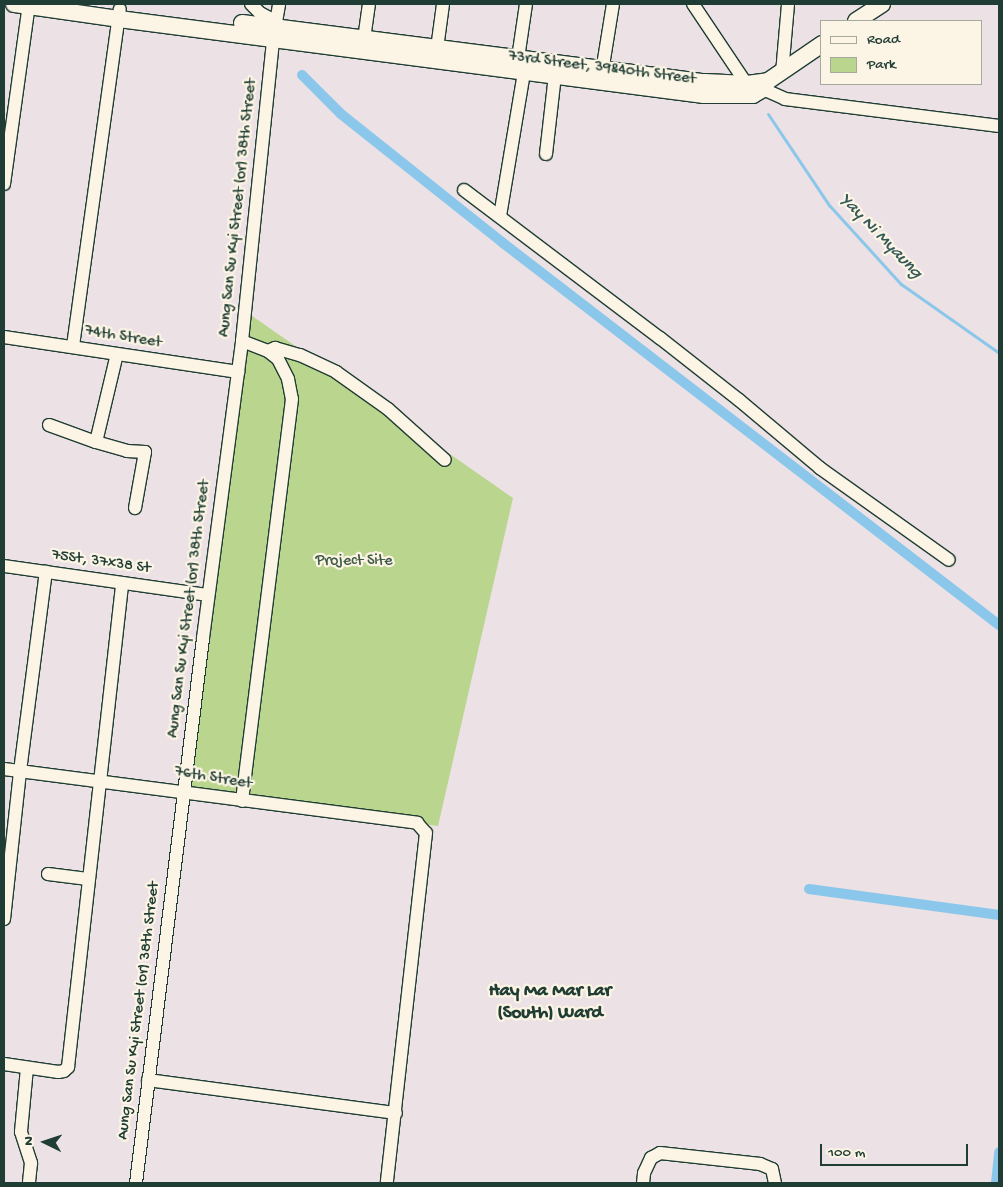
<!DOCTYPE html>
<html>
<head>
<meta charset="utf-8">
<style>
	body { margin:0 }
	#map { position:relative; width:1003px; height:1187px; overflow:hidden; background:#ece1e4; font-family:"Gochi Hand",sans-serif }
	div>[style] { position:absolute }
	.green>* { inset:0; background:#bad58d }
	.stream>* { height:3px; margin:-1.5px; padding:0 1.5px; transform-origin:1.5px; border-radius:1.5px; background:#8bc7eb }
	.canal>* { height:10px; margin:-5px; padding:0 5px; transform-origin:5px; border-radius:5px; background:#8bc7eb }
	.roads { filter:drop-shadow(1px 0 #1f3d34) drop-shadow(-1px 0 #1f3d34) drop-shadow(0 1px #1f3d34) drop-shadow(0 -1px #1f3d34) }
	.minor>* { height:12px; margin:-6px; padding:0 6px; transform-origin:6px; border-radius:6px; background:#fcf5e5 }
	.major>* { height:16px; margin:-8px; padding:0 8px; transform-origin:8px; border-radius:8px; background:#fcf5e5 }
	span { translate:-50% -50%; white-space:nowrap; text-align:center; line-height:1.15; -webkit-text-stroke:4.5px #fcf5e5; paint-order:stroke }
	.street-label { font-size:16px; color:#1f3d34 }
	.park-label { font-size:16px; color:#3e5b46 }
	.water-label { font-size:18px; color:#355959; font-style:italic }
	.quarter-label { font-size:19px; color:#1f3d34; font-weight:700 }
	.frame { position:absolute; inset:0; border:5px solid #1f3d34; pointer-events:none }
	.legend { position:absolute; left:820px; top:20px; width:162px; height:65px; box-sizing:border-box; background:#fcf5e5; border:1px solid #a4ab9e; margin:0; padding:6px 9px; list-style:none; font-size:15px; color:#1f3d34 }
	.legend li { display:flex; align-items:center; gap:10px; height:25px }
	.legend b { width:25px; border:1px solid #a4ab9e }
	.north { position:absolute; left:20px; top:1117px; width:50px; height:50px; -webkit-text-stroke:4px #fcf5e5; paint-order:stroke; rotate:274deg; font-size:14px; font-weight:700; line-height:20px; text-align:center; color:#1f3d34 }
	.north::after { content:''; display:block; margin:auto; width:18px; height:22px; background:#1f3d34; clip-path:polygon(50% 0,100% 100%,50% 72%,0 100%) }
	.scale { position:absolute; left:820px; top:1144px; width:148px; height:22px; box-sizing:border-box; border:2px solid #1f3d34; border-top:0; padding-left:6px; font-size:15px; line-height:18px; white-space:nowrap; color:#1f3d34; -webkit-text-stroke:4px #fcf5e5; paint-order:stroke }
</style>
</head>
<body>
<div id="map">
	<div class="green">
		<div style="clip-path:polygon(245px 311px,513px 498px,438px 826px,184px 791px)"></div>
	</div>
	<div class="stream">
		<div style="left:768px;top:114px;width:110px;rotate:56.2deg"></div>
		<div style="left:829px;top:205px;width:107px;rotate:47.7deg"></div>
		<div style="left:901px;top:284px;width:120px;rotate:35.1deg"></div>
	</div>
	<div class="canal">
		<div style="left:302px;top:75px;width:55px;rotate:45deg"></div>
		<div style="left:341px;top:114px;width:207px;rotate:38.5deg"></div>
		<div style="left:503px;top:243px;width:626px;rotate:37.6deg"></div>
		<div style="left:809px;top:889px;width:192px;rotate:7.8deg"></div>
		<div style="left:996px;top:1183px;width:31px;rotate:-84deg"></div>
	</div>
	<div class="roads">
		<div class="minor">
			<div style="left:251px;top:4px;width:13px;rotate:45deg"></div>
			<div style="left:260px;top:13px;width:19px;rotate:28deg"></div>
			<div style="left:693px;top:4px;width:102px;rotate:56.2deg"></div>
			<div style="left:363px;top:46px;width:42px;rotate:-81.9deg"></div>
			<div style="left:436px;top:56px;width:52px;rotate:-82.3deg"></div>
			<div style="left:517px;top:65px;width:62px;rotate:-81.6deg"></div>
			<div style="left:782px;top:73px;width:69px;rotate:-85deg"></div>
			<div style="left:601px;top:78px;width:75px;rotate:-80.8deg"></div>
			<div style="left:763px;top:89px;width:24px;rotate:24deg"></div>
			<div style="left:785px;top:99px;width:216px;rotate:7.2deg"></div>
			<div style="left:546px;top:154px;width:80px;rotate:-83.5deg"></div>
			<div style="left:4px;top:184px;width:182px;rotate:-82.1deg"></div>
			<div style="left:464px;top:190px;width:246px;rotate:37.1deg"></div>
			<div style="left:660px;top:338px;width:100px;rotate:38.1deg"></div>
			<div style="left:739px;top:400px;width:106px;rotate:40deg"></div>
			<div style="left:820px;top:468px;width:158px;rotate:35.5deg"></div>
			<div style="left:500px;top:216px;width:146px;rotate:-80.5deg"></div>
			<div style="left:4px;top:337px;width:237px;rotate:8.5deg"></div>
			<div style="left:242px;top:341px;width:28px;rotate:21deg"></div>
			<div style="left:268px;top:351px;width:13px;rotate:39deg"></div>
			<div style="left:278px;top:359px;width:22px;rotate:63deg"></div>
			<div style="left:288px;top:379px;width:20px;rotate:79deg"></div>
			<div style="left:292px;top:399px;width:405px;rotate:97.1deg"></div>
			<div style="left:73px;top:346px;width:340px;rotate:-82.1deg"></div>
			<div style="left:268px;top:351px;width:8px;rotate:-23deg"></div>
			<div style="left:275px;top:348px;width:26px;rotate:16deg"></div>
			<div style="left:300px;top:355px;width:40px;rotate:25deg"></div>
			<div style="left:336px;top:372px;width:64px;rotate:35.4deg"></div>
			<div style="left:388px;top:409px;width:76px;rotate:41.8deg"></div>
			<div style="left:49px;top:425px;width:50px;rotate:19.9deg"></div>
			<div style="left:96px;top:442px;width:90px;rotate:-76.6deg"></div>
			<div style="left:96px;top:442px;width:32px;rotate:16deg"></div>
			<div style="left:127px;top:451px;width:18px;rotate:3deg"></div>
			<div style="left:145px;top:452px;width:57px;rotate:100.1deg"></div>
			<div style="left:4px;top:566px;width:206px;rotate:8.1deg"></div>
			<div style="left:4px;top:769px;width:417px;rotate:7.4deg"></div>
			<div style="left:417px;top:823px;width:13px;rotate:48deg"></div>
			<div style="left:426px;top:833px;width:352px;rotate:96.4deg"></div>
			<div style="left:48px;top:874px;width:40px;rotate:7.1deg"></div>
			<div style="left:4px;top:919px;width:149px;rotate:-83.8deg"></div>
			<div style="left:20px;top:771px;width:201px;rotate:-82.6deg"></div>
			<div style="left:4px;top:1064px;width:55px;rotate:8.4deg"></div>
			<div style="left:58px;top:1072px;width:6px;rotate:-9deg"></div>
			<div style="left:64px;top:1071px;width:6px;rotate:-45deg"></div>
			<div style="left:68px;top:1067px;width:487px;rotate:-83.6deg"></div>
			<div style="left:27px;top:1068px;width:64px;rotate:95.4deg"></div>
			<div style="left:21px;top:1132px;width:33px;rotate:72deg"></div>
			<div style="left:31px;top:1163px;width:20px;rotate:96deg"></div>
			<div style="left:148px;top:1080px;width:250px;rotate:7.6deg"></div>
			<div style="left:136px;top:1183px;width:549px;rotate:-82.99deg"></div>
			<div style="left:203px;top:638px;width:300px;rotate:-82.5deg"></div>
			<div style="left:242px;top:341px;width:304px;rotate:-84.1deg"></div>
			<div style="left:273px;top:39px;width:36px;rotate:-80deg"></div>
			<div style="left:643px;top:1183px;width:10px;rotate:-84deg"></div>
			<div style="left:644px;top:1173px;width:17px;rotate:-65deg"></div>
			<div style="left:651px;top:1158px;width:10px;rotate:-29deg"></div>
			<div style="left:660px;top:1153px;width:101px;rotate:6.3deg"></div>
			<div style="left:760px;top:1164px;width:13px;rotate:23deg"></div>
			<div style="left:772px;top:1169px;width:14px;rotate:78deg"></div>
		</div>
		<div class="major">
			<div style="left:14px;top:4px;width:106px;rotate:8.1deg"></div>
			<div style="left:119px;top:19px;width:590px;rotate:7.4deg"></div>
			<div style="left:704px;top:95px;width:49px"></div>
			<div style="left:753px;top:95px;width:12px;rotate:-31deg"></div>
			<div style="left:763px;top:89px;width:9px;rotate:-58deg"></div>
			<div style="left:768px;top:81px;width:65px;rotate:-34.4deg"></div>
			<div style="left:856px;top:21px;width:31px;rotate:-33deg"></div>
			<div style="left:242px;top:23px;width:467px;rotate:7.3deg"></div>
			<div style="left:705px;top:82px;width:42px;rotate:2.7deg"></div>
			<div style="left:747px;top:84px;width:21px;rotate:-8deg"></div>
		</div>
	</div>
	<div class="street-label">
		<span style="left:602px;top:69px;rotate:7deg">73rd Street, 39&amp;40th Street</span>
		<span style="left:239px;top:208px;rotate:-84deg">Aung San Su Kyi Street (or) 38th Street</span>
		<span style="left:123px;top:338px;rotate:9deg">74th Street</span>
		<span style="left:101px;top:563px;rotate:8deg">75St, 37x38 St</span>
		<span style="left:190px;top:609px;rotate:-83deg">Aung San Su Kyi Street (or) 38th Street</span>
		<span style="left:213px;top:779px;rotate:9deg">76th Street</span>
		<span style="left:140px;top:1011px;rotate:-83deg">Aung San Su Kyi Street (or) 38th Street</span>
	</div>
	<div class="park-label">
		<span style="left:354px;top:562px">Project Site</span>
	</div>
	<div class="water-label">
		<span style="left:880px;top:237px;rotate:46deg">Yay Ni Myaung</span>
	</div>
	<div class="quarter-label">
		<span style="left:550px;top:1003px">Hay Ma Mar Lar<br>(South) Ward</span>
	</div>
	<div class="frame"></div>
	<ul class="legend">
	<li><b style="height:6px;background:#fcf5e5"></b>Road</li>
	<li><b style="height:14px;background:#bad58d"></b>Park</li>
	</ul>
	<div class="north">N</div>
	<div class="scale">100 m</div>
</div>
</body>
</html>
